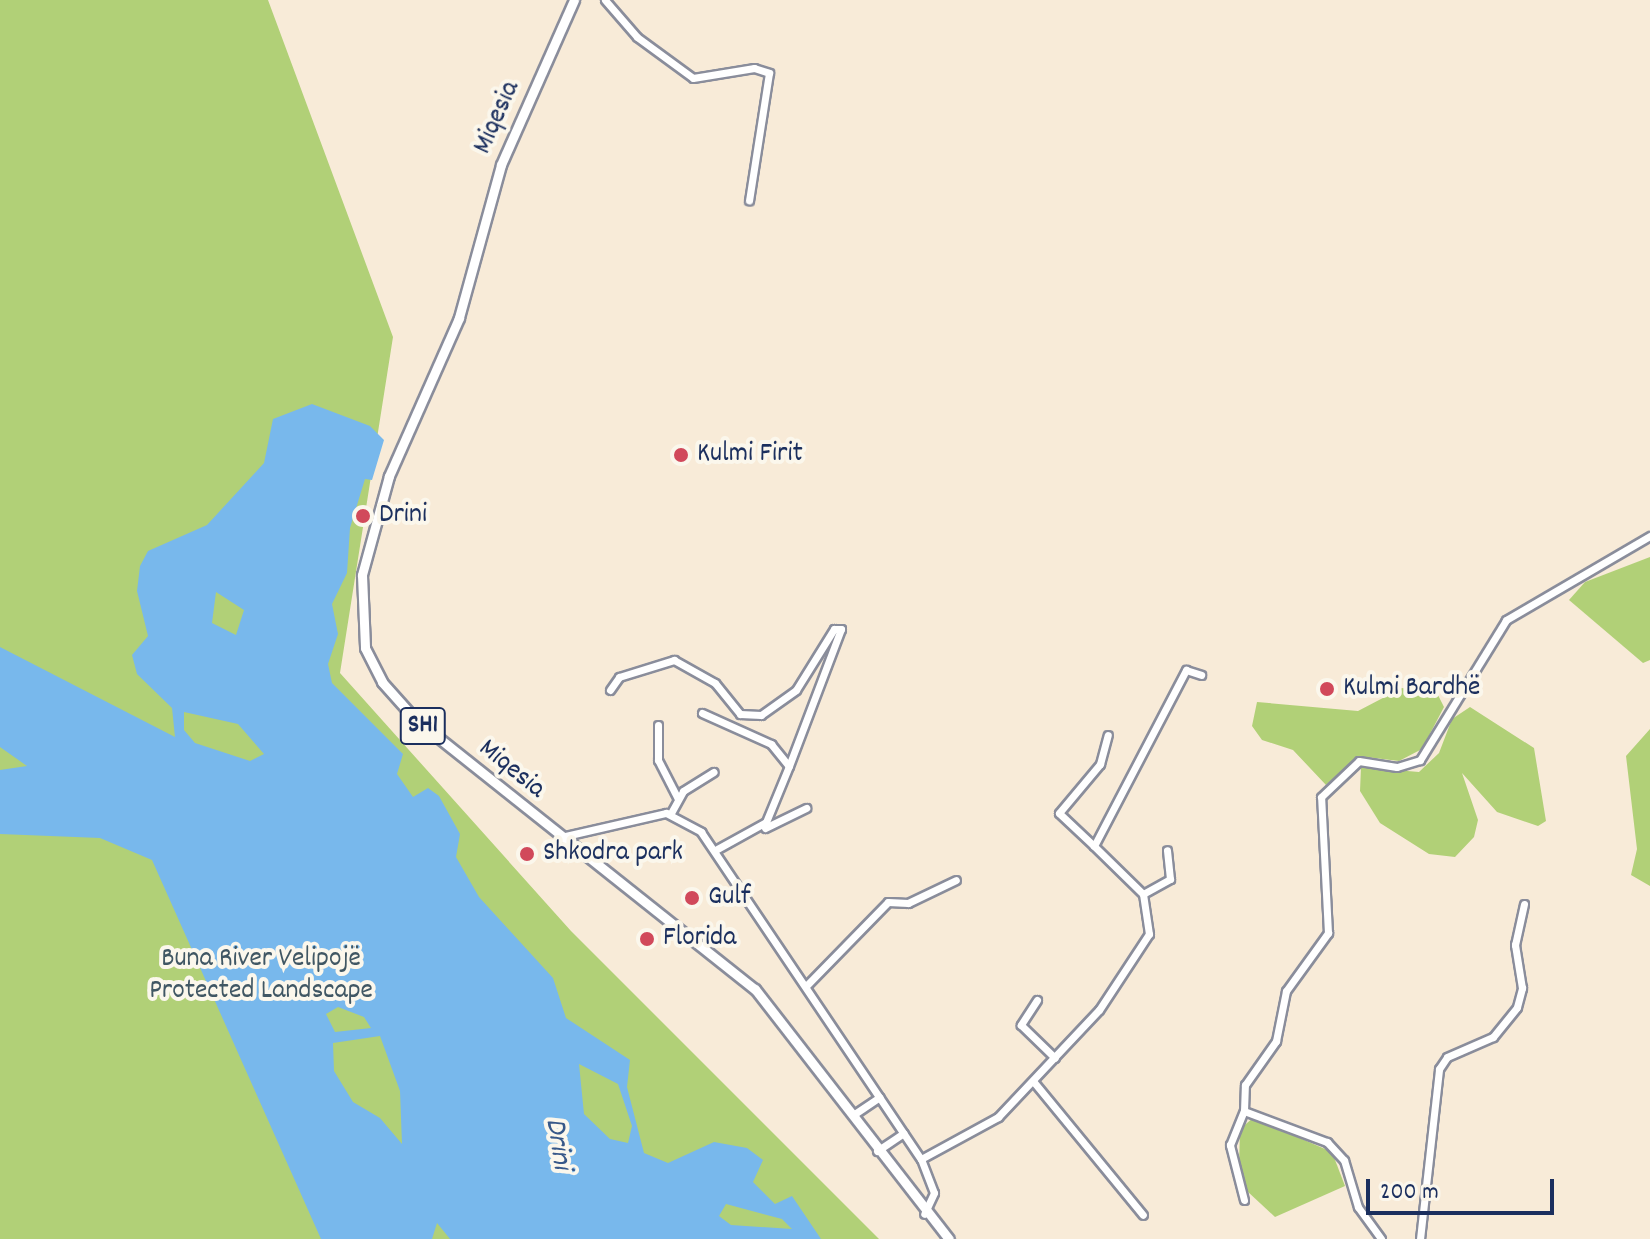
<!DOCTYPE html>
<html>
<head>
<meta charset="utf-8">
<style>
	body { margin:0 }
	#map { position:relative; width:1650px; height:1239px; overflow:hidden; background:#f8ebd8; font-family:Dekko,sans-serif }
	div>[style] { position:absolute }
	.green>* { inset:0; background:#b1d077 }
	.water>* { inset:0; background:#78b8ec }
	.roads { filter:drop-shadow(2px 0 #8a8d9b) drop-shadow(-2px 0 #8a8d9b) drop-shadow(0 2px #8a8d9b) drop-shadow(0 -2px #8a8d9b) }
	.minor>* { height:7px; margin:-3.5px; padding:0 3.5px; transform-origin:3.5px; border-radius:3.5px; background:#fff }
	.major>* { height:9px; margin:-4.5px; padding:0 4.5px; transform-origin:4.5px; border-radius:4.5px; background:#fff }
	.dots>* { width:22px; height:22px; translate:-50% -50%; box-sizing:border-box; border:4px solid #fbf7ec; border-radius:50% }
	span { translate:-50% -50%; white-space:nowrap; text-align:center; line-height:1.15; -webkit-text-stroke:8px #fbf7ec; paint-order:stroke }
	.shield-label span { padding:2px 6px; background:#fbf7ec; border:2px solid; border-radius:6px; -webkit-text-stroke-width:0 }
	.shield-label { font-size:26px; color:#1b2f5e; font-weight:700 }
	.street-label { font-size:28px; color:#1b2f5e }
	.poi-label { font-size:28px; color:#1b2f5e }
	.left { translate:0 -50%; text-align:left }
	.park-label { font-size:28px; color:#405764 }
	.water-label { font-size:30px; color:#375889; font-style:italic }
	.scale { position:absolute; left:1366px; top:1179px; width:188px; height:36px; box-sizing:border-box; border:4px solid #1b2f5e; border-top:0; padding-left:10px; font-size:24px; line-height:28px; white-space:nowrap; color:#1b2f5e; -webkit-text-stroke:6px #fbf7ec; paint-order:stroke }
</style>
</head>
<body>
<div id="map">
	<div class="green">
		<div style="clip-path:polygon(0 0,268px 0,393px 337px,340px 673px,571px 931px,879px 1239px,0 1239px)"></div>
		<div style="clip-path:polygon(1650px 557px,1650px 660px,1643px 663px,1569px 600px,1585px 582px)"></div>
		<div style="clip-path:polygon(1402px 688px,1438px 695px,1444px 707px,1422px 749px,1399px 761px,1358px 756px,1326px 785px,1293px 750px,1262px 740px,1252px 726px,1257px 702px,1358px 711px)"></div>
		<div style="clip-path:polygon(1470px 707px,1534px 748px,1546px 821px,1538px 826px,1497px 812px,1462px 773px,1478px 820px,1474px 837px,1455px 857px,1429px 854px,1380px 823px,1360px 791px,1361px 767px,1419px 772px,1439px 753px,1452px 719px)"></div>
		<div style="clip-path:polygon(1650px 729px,1650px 886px,1631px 875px,1637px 849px,1626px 756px)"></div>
		<div style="clip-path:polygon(1253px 1118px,1332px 1152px,1345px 1186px,1275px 1217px,1247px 1191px,1239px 1167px,1240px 1129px)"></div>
	</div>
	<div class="water">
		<div style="clip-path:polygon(evenodd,312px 404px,370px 426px,384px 440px,372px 480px,365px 479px,350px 528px,347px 573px,332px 604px,338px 634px,328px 664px,332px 683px,403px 754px,397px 774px,413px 797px,428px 788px,439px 796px,460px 834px,456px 857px,479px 897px,553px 978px,566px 1018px,630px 1060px,627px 1087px,644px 1153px,668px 1163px,714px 1142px,747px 1148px,763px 1160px,753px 1182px,775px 1204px,792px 1196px,821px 1239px,450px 1239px,437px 1223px,432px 1239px,321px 1239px,152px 860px,100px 838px,0 834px,0 770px,27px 766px,0 747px,0 647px,175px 737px,172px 708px,137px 674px,132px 655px,148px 636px,137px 591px,140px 566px,148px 551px,207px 525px,264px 463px,273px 419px,312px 404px,216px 592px,244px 610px,236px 635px,212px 623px,216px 592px,312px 404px,184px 712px,238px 724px,264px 754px,250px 761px,195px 743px,184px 730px,184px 712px,312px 404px,338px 1007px,364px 1017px,371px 1028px,335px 1032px,326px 1014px,338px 1007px,312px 404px,380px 1036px,400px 1091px,402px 1144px,380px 1118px,353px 1102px,334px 1071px,333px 1043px,380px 1036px,312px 404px,579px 1064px,618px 1084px,632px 1126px,628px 1143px,610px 1139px,584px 1114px,579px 1064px,312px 404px,726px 1204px,782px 1219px,792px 1229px,731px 1225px,719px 1216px,726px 1204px)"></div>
	</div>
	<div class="roads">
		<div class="minor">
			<div style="left:605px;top:0;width:49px;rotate:49.1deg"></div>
			<div style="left:637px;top:37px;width:69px;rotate:36.2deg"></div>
			<div style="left:693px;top:78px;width:62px;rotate:-9.3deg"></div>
			<div style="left:754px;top:68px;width:16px;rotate:18deg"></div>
			<div style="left:769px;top:73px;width:129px;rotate:98.9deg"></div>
			<div style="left:610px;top:690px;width:16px;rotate:-55deg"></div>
			<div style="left:619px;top:677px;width:58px;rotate:-17.2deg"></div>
			<div style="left:674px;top:660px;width:47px;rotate:29.3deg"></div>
			<div style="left:715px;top:683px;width:40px;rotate:51deg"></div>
			<div style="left:740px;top:714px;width:21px;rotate:3deg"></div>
			<div style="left:761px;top:715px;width:43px;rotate:-35.5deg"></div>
			<div style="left:796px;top:690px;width:72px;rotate:-58.1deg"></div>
			<div style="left:834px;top:629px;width:7px"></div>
			<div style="left:841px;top:629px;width:147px;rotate:110.8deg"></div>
			<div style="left:702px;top:713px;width:76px;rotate:24.2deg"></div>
			<div style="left:771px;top:744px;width:28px;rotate:51deg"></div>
			<div style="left:789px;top:766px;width:61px;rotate:112.3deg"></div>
			<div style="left:766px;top:822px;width:56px;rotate:151.1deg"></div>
			<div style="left:658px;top:725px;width:35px;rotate:90deg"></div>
			<div style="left:658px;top:760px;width:42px;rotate:62.8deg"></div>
			<div style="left:671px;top:813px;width:25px;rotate:-61deg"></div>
			<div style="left:683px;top:791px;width:36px;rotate:-32deg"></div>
			<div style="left:765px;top:828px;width:46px;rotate:-26deg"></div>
			<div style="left:561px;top:837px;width:108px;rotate:-12.9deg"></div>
			<div style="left:666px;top:813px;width:40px;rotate:28deg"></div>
			<div style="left:701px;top:832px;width:394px;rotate:56.1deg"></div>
			<div style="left:921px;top:1159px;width:88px;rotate:-28.6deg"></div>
			<div style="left:998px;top:1117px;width:147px;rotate:-46.7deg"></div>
			<div style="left:1099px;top:1010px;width:91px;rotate:-56.7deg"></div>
			<div style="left:1149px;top:934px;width:40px;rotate:-98.5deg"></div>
			<div style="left:1143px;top:894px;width:69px;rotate:-135.6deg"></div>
			<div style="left:1094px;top:846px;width:199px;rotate:-62.4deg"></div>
			<div style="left:1186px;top:670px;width:16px;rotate:18deg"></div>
			<div style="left:1094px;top:846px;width:48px;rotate:-136.7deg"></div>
			<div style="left:1059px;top:813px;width:64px;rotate:-50.1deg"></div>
			<div style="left:1100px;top:764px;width:30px;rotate:-75deg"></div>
			<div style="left:1143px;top:894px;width:31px;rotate:-29deg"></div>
			<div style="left:1170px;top:879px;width:29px;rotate:-96deg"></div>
			<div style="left:806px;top:986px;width:117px;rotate:-45.7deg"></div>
			<div style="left:888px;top:902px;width:20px;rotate:3deg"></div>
			<div style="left:908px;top:903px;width:53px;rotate:-25.6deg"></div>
			<div style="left:1037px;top:1000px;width:30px;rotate:123deg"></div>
			<div style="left:1021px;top:1025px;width:47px;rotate:44.1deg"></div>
			<div style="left:1033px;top:1081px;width:173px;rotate:50.6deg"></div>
			<div style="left:1244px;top:1111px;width:26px;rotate:-88deg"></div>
			<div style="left:1245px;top:1085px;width:54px;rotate:-54.8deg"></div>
			<div style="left:1276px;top:1041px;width:51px;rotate:-78.7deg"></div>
			<div style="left:1286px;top:991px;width:72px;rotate:-54.1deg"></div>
			<div style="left:1328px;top:933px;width:136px;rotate:-92.9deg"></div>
			<div style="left:1321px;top:797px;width:52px;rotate:-43.5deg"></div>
			<div style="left:1359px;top:761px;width:38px;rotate:9deg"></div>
			<div style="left:1397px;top:767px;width:24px;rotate:-17deg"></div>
			<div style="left:1420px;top:760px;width:164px;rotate:-58.4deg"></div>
			<div style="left:1506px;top:620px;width:167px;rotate:-30.3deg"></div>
			<div style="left:853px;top:1115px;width:32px;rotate:-34deg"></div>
			<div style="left:877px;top:1151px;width:32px;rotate:-34deg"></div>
			<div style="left:921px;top:1159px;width:36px;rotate:69deg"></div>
			<div style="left:934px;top:1193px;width:23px;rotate:115deg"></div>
			<div style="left:1244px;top:1200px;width:57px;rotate:-104.3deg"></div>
			<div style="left:1230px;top:1145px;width:37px;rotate:-68deg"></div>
			<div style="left:1244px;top:1111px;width:89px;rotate:20.5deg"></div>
			<div style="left:1327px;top:1142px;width:25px;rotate:47deg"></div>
			<div style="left:1344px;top:1160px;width:49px;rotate:73.4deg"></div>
			<div style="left:1358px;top:1207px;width:39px;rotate:54deg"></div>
			<div style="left:1420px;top:1239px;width:171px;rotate:-83.6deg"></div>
			<div style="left:1439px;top:1069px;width:14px;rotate:-56deg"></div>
			<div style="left:1447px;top:1057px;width:50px;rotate:-23.5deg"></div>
			<div style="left:1493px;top:1037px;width:38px;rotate:-51deg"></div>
			<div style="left:1517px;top:1007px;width:20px;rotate:-75deg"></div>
			<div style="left:1522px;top:988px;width:44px;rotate:-99.2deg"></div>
			<div style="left:1515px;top:945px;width:42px;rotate:-77.6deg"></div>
		</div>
		<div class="major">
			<div style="left:574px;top:0;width:180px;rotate:113.9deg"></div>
			<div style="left:501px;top:165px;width:159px;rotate:105.4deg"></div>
			<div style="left:459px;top:318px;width:173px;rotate:113.9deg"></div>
			<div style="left:389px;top:476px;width:103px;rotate:105.3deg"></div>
			<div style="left:362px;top:575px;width:73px;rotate:87.6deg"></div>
			<div style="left:365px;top:648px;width:38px;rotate:63deg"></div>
			<div style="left:382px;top:682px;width:50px;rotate:48.3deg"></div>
			<div style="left:415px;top:719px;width:434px;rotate:38.5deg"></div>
			<div style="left:755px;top:989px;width:316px;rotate:52.2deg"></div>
		</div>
	</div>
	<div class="dots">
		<div style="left:681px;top:455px;background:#d1495b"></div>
		<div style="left:363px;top:516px;background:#d1495b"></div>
		<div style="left:1327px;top:689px;background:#d1495b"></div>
		<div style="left:527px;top:854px;background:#d1495b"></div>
		<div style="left:692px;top:898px;background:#d1495b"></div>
		<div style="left:647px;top:939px;background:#d1495b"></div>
	</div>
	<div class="shield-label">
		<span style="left:423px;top:726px">SH1</span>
	</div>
	<div class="street-label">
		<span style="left:498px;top:118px;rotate:-66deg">Miqesia</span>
		<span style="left:511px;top:770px;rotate:39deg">Miqesia</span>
	</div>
	<div class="poi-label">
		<span class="left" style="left:697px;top:455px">Kulmi Firit</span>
		<span class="left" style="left:379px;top:516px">Drini</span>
		<span class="left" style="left:1343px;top:689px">Kulmi Bardhë</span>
		<span class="left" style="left:543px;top:854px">Shkodra park</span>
		<span class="left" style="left:708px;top:898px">Gulf</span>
		<span class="left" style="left:663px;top:939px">Florida</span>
	</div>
	<div class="park-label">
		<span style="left:261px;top:976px">Buna River Velipojë<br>Protected Landscape</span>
	</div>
	<div class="water-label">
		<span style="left:556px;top:1144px;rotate:81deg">Drini</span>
	</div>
	<div class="scale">200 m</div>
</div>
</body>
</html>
